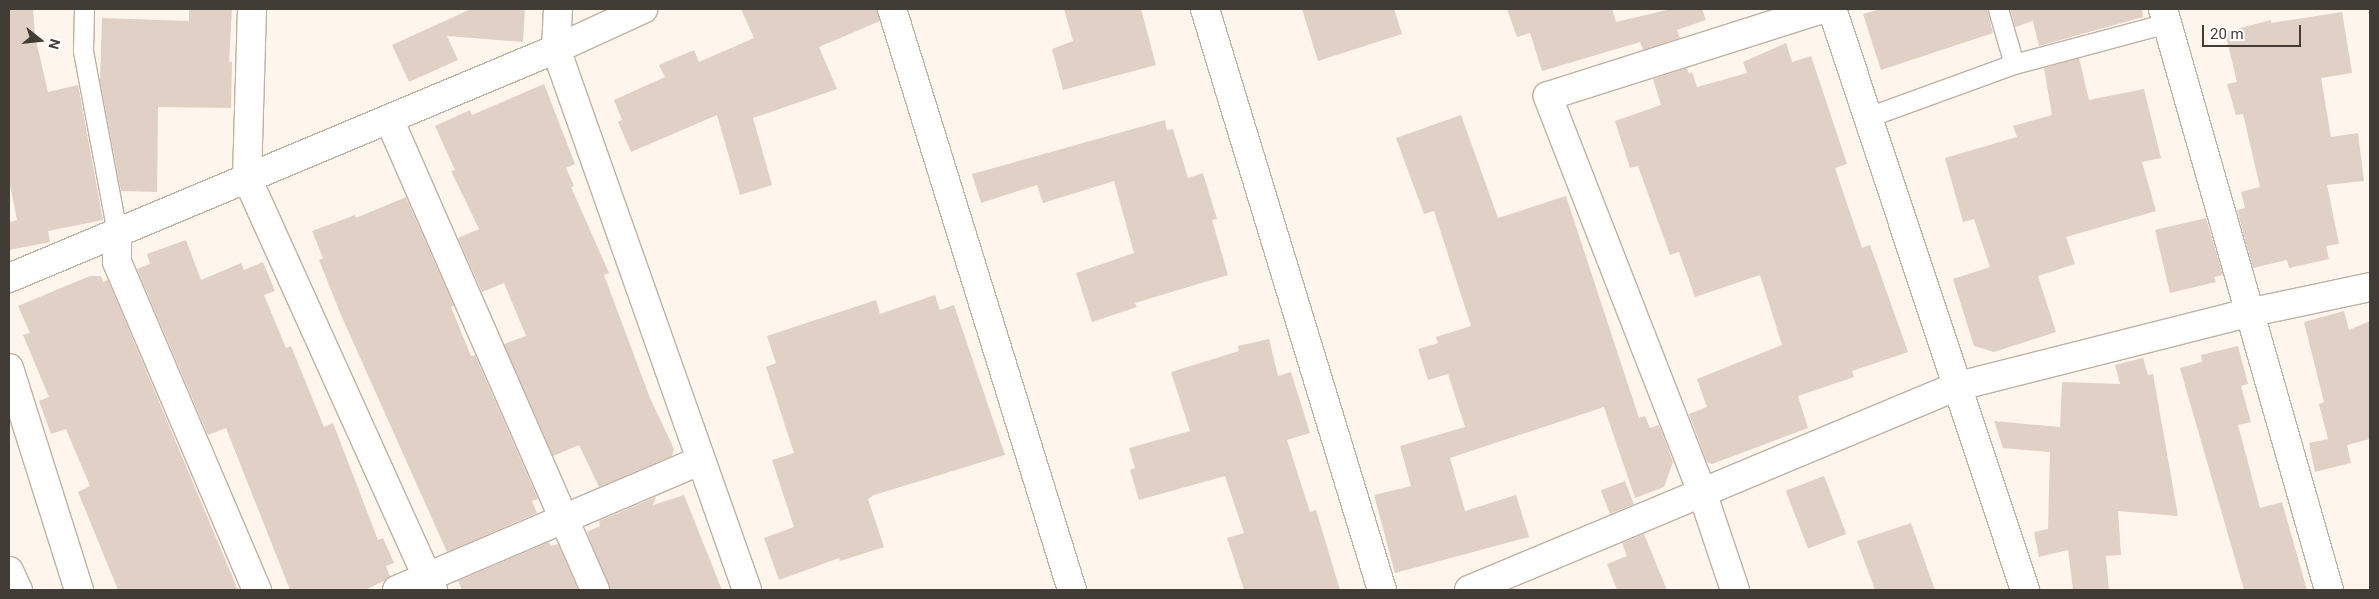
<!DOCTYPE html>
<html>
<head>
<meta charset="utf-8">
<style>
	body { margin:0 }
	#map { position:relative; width:2379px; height:599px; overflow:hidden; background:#fef5ed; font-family:Roboto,sans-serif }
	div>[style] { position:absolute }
	.building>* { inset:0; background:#e1d0c6; transform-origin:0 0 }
	.roads { filter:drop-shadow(1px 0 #bfb1a4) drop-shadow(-1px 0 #bfb1a4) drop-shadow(0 1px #bfb1a4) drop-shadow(0 -1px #bfb1a4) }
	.lane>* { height:19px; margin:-9.5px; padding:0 9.5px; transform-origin:9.5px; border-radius:9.5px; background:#fff }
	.street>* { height:28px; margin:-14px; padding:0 14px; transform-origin:14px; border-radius:14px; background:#fff }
	.secondary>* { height:28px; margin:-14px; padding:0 14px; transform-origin:14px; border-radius:14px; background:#fff }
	span { translate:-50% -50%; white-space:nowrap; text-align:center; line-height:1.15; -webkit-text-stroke:4.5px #fff; paint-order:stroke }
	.frame { position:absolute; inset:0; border:10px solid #413c36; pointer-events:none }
	.north { position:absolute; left:15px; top:15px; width:50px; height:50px; -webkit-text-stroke:4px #fff; paint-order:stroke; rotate:106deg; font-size:14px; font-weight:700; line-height:20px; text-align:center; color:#413c36 }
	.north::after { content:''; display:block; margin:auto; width:18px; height:22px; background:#413c36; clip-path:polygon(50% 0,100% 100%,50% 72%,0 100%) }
	.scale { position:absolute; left:2202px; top:25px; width:99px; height:22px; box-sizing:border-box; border:2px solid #413c36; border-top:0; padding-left:6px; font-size:15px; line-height:18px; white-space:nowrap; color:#413c36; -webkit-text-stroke:4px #fff; paint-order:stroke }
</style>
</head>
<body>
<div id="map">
	<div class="building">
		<div style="clip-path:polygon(9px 9px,33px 9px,35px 36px,48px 92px,78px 85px,103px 220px,48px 231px,50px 242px,9px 250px,9px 222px,17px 220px,9px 180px)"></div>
		<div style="clip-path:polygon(189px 9px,232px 9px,229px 62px,232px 62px,231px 108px,158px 107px,157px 192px,121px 191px,100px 81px,102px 18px,189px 21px)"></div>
		<div style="clip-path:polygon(471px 9px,525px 9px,523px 42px,447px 36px,458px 60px,409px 82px,392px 45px)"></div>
		<div style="clip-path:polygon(741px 9px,877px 9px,880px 21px,819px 47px,837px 89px,753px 118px,772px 185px,740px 195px,717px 115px,631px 152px,618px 122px,622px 120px,614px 100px,665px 77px,659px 65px,694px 50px,699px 62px,754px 38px)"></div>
		<div style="clip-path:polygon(1064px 9px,1141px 9px,1156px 65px,1063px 90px,1052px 49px,1073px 41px)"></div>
		<div style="clip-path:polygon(1302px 9px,1394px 9px,1402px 34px,1318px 61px)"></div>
		<div style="clip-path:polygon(1507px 9px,1612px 9px,1616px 22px,1671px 9px,1702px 9px,1706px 20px,1677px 30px,1680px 38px,1643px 50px,1640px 42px,1542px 71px,1530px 33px,1517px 37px)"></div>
		<div style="clip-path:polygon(1881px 9px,1987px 9px,1993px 33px,1881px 70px,1863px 14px)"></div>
		<div style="clip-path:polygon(2010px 9px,2142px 9px,2143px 17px,2039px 46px,2033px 21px,2015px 27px)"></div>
		<div style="clip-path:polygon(2342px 12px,2352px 73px,2321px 78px,2331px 137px,2358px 133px,2364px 181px,2327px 185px,2339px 244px,2326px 246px,2329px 259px,2289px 268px,2287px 260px,2253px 268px,2237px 210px,2245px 208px,2241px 192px,2260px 187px,2243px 114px,2236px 115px,2227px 84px,2237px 82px,2225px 32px,2271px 20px,2271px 23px)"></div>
		<div style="clip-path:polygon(1786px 43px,1792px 62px,1811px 56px,1847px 164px,1835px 168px,1862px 248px,1870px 245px,1908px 352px,1852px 371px,1854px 377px,1798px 396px,1808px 428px,1712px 464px,1707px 462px,1689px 414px,1707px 407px,1697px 379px,1782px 345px,1760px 275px,1695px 297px,1679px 252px,1670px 255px,1638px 166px,1630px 168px,1615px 121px,1661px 105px,1653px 79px,1687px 68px,1689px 74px,1692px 72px,1697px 87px,1747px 73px,1743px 62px)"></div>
		<div style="clip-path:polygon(2079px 58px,2089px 100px,2144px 89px,2161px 158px,2142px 162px,2156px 211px,2066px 237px,2075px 264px,2038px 276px,2056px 332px,1994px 352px,1974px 346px,1953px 279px,1990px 267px,1974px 219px,1963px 222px,1945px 158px,2017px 137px,2013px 126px,2052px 115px,2044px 68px)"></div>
		<div style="clip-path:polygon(544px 84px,575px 164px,566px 168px,574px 186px,571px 187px,609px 273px,604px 275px,650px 398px,674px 449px,672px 456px,599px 487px,579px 445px,553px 456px,504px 344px,526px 336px,504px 283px,482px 292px,458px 238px,479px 229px,451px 171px,455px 170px,435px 126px,470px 110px,472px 115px)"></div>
		<div style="clip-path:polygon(1461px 115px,1498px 218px,1566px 196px,1639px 418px,1645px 416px,1650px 428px,1659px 425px,1673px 462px,1664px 487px,1635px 498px,1604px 407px,1450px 458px,1465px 511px,1516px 495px,1529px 537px,1395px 573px,1374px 495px,1411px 486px,1400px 446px,1465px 427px,1448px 374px,1428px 380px,1418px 349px,1438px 343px,1436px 337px,1471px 326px,1434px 211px,1424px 214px,1396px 138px)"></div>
		<div style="clip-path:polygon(1165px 120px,1167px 130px,1173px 129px,1188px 178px,1203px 173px,1217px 219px,1212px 220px,1228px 275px,1135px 303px,1137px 307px,1092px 322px,1076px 273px,1134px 253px,1114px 181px,1043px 203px,1037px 185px,981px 203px,972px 174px)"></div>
		<div style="clip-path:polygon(406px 197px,454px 306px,451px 307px,471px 356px,475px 355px,538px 499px,532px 501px,537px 513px,447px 552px,341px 315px,319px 260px,323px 258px,312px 231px,355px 215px,356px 218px)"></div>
		<div style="clip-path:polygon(2206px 218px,2223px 275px,2214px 277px,2216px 282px,2170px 293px,2155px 230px)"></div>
		<div style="clip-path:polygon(186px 240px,201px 280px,241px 263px,244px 270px,263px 262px,275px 291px,264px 295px,286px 348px,291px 346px,324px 427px,333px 423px,378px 540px,383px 538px,394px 563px,386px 566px,390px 576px,384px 581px,365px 590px,290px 590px,226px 428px,208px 435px,137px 269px,150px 264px,147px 254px)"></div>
		<div style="clip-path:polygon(90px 276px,101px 276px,103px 282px,108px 280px,238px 590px,118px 590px,78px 492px,90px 486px,66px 429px,51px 434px,39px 401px,49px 397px,23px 335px,30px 333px,18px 306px)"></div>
		<div style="clip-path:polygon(935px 295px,940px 310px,954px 305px,1005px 455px,874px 495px,868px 499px,884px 547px,840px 561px,839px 558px,779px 580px,764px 538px,794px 527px,772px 460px,794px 453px,766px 367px,776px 363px,767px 336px,876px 300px,880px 314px)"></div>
		<div style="clip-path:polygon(2344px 311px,2349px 330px,2370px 321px,2370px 439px,2347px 445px,2351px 463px,2315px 472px,2309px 443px,2328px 439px,2319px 404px,2324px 402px,2304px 322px)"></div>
		<div style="clip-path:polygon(1269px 339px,1278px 376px,1291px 372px,1310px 433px,1287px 440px,1310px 512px,1316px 510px,1340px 590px,1244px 590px,1227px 538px,1244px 533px,1225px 476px,1139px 500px,1130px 470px,1135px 468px,1129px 448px,1190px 431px,1171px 372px,1239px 351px,1238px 346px)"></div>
		<div style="clip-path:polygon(2238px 346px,2248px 384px,2241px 386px,2251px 422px,2238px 425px,2260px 508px,2282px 502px,2307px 590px,2244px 590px,2180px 368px,2202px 362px,2201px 355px)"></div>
		<div style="clip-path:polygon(2143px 358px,2148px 375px,2153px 374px,2178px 516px,2118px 511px,2121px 555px,2106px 556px,2109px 590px,2073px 590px,2068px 550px,2039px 557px,2034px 532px,2048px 529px,2050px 452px,2003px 448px,1994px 421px,2060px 427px,2062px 382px,2120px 384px,2115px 365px)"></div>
		<div style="left:1824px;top:476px;width:62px;height:41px;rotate:69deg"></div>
		<div style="left:1625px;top:481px;width:25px;height:26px;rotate:69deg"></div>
		<div style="clip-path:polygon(684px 495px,722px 590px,610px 590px,587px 532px,600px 526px,599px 521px,656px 497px,653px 505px)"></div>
		<div style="clip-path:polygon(1911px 523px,1935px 590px,1875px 590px,1857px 541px)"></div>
		<div style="clip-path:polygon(1644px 534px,1667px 590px,1617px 590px,1607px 564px,1627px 556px,1622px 543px)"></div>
		<div style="clip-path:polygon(549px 542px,551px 546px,558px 544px,578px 590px,462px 590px,458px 581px)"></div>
	</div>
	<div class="roads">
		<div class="lane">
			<div style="left:84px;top:9px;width:42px;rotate:91.4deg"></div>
			<div style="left:83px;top:51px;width:185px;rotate:79.4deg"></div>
			<div style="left:1998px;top:9px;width:57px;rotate:73.8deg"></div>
			<div style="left:1868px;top:117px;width:155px;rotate:-20deg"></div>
			<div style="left:2014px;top:64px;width:158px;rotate:-15deg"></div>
		</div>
		<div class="street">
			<div style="left:252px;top:9px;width:169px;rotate:91.7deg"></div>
			<div style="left:247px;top:178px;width:452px;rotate:65.7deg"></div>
			<div style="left:558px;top:9px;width:40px;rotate:92.9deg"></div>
			<div style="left:556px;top:49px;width:574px;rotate:70.55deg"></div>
			<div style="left:892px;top:9px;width:608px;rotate:72.79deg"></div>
			<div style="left:1205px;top:9px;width:607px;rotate:73.06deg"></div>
			<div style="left:2163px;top:9px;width:604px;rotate:74.05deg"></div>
			<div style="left:389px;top:119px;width:514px;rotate:66.38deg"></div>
			<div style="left:117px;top:233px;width:29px;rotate:90deg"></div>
			<div style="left:117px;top:262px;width:357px;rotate:66.9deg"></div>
			<div style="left:9px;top:278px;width:593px;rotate:-22.72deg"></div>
			<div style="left:556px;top:49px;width:96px;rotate:-24.7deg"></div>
			<div style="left:9px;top:368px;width:233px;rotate:72.5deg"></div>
			<div style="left:9px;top:571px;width:21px;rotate:65deg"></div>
			<div style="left:397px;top:590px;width:329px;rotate:-23.1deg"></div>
			<div style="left:1469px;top:590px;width:527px;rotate:-22.67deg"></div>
			<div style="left:1955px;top:387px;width:302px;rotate:-14.2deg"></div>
			<div style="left:2248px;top:313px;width:125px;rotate:-12deg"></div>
			<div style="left:1735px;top:590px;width:103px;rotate:-108.6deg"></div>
			<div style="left:1702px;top:492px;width:425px;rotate:-111.3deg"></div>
			<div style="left:1548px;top:96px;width:288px;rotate:-17.6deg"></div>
		</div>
		<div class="secondary">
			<div style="left:1832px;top:9px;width:612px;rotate:71.62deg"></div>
		</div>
	</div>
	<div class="frame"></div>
	<div class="north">N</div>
	<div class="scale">20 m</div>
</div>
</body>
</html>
